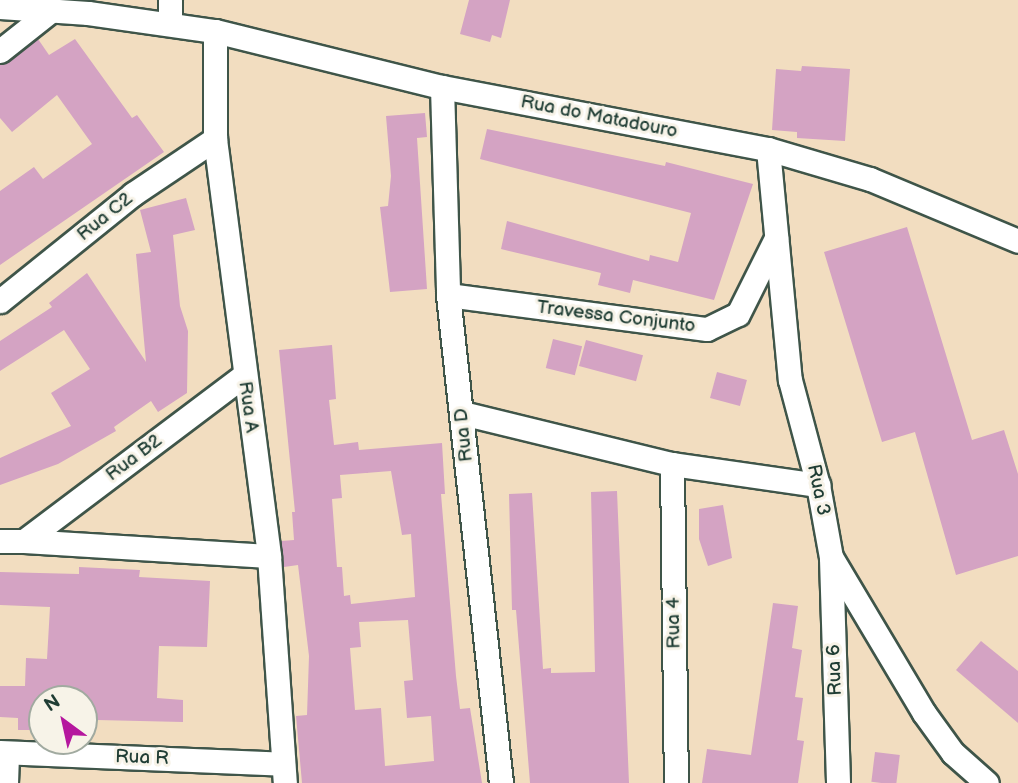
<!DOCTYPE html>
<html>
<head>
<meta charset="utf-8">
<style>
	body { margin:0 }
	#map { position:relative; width:1018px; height:783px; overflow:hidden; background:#f2ddc0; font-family:"Balsamiq Sans",sans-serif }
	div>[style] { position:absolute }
	.building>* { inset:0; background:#d4a3c3; transform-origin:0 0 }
	.roads { filter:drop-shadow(2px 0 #3f5549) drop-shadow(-2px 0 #3f5549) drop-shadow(0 2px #3f5549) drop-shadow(0 -2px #3f5549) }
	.minor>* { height:23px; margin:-11.5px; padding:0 11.5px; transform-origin:11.5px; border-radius:11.5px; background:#fff }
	span { translate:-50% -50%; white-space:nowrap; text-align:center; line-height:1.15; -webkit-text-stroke:6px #f7f3e8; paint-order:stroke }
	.street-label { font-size:19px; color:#1f3d34 }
	.north { position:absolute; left:28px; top:685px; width:70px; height:70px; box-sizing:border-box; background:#f7f3e8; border:2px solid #a1aaa0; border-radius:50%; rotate:327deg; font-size:19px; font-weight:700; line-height:28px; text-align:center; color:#1f3d34 }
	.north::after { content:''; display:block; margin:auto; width:24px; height:32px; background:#b5179e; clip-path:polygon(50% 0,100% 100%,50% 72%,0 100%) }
</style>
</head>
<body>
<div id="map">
	<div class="building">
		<div style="clip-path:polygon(469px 0,510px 0,501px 38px,492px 35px,490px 42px,460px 34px)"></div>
		<div style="clip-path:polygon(38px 39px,49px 55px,75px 39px,132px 118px,137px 115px,164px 152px,0 265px,0 191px,34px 167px,43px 179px,92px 144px,57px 95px,12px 132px,0 118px,0 65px)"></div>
		<div style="clip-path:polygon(802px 66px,850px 69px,845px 141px,797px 138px,797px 132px,772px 130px,776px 69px,801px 71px)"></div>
		<div style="clip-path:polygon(425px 113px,427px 137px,417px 138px,427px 289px,390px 292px,380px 207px,388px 206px,391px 176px,386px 116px)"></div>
		<div style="clip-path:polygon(487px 129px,665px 166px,666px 162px,753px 184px,714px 300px,633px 280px,630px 293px,598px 285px,601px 273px,501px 249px,507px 221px,649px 261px,650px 255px,678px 262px,691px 213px,480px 159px)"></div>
		<div style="clip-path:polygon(186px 198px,195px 230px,173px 235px,180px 306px,188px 331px,187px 393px,158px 412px,151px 401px,114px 427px,116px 431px,58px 464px,0 485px,0 458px,71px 426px,51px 393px,90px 369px,64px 330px,0 371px,0 341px,52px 307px,49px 303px,87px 273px,146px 362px,136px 254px,151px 252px,140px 210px)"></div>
		<div style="clip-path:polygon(907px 227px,972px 440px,1004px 430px,1018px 474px,1018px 556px,956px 575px,915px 432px,882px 442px,824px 252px)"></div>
		<div style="left:553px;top:339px;width:30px;height:30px;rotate:14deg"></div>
		<div style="left:586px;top:340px;width:59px;height:27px;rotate:15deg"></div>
		<div style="clip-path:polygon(evenodd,332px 345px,336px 399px,329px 400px,334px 445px,358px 442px,359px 450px,442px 443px,445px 494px,441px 494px,456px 676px,460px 709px,470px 708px,482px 783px,302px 783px,296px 716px,307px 715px,309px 656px,298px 565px,284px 567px,281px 541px,294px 540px,292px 512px,295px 512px,279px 350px,332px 345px,391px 471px,402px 535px,411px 534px,415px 597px,351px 604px,350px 595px,344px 596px,342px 567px,337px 567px,332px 499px,342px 498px,340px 475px,391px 471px,332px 345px,408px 620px,413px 680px,404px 681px,407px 718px,431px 716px,434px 761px,385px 766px,381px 708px,355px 710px,350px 648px,361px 647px,359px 622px,408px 620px)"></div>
		<div style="left:717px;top:372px;width:31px;height:27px;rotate:15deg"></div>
		<div style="clip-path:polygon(617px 491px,629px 783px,530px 783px,516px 610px,512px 610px,509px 494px,532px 493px,543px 669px,551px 668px,551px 673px,595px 672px,591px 492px)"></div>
		<div style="clip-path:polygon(723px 505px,732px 558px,708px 566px,699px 539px,699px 509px)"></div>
		<div style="clip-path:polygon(79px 567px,140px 570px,139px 577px,210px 581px,207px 647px,159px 646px,157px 698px,183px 700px,183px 722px,97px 720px,97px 713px,84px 713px,84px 699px,42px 699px,42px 730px,18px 730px,18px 718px,0 717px,0 686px,25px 686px,26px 658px,47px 659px,50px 607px,0 605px,0 572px,79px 574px)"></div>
		<div style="clip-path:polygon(773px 603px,798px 606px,792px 648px,802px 650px,795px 697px,803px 698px,797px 740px,804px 741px,798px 783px,702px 783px,707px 749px,751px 755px)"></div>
		<div style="clip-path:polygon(981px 641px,1018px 671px,1018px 723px,956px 670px)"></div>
		<div style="left:875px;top:752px;width:25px;height:30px;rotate:7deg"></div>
	</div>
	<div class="roads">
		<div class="minor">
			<div style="left:170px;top:0;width:23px;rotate:90deg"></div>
			<div style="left:0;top:7px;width:88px;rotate:3.9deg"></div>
			<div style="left:88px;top:13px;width:128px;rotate:8.1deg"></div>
			<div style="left:215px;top:31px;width:234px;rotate:13.9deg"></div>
			<div style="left:442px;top:87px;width:332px;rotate:10.8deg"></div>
			<div style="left:768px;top:149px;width:106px;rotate:16.4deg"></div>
			<div style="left:870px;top:179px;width:160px;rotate:22.7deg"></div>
			<div style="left:215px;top:31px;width:108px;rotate:90deg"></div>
			<div style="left:215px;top:139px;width:420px;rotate:82.6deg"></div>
			<div style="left:269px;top:556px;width:228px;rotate:86deg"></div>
			<div style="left:0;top:51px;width:66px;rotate:-38.3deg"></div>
			<div style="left:442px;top:87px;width:208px;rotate:88.3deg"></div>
			<div style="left:448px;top:295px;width:491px;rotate:83.8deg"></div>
			<div style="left:768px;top:149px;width:232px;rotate:84.6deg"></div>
			<div style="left:790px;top:380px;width:109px;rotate:75.1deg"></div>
			<div style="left:818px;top:485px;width:73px;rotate:79.8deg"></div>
			<div style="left:831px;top:557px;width:182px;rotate:59.2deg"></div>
			<div style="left:924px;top:713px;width:49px;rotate:54.1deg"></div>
			<div style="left:953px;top:753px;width:45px;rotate:41.4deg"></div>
			<div style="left:448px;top:295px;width:261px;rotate:7.5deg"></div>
			<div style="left:707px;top:329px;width:34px;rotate:-26deg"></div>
			<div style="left:738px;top:314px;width:85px;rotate:-63.4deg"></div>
			<div style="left:0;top:301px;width:171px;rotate:-38.8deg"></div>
			<div style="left:133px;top:194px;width:99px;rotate:-33.9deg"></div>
			<div style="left:462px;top:413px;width:216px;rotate:13.7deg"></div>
			<div style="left:672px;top:464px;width:148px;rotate:8.2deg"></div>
			<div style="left:672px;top:464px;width:319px;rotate:89.3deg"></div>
			<div style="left:0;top:541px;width:24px"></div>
			<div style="left:24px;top:541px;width:276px;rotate:-37deg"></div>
			<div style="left:24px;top:541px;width:245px;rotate:3.5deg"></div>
			<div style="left:831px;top:559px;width:224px;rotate:88.2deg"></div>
			<div style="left:0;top:752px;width:283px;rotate:2.4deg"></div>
			<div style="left:6px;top:783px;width:30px;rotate:-88deg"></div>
		</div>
	</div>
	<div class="street-label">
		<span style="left:599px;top:117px;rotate:11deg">Rua do Matadouro</span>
		<span style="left:105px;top:217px;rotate:-39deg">Rua C2</span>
		<span style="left:616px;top:317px;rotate:7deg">Travessa Conjunto</span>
		<span style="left:248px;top:407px;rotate:82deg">Rua A</span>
		<span style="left:464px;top:435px;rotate:-96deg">Rua D</span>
		<span style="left:134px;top:458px;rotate:-37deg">Rua B2</span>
		<span style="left:818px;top:490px;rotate:78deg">Rua 3</span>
		<span style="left:674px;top:623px;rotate:-91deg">Rua 4</span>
		<span style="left:835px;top:670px;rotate:-92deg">Rua 6</span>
		<span style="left:142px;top:758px;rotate:2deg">Rua R</span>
	</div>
	<div class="north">N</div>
</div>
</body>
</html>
